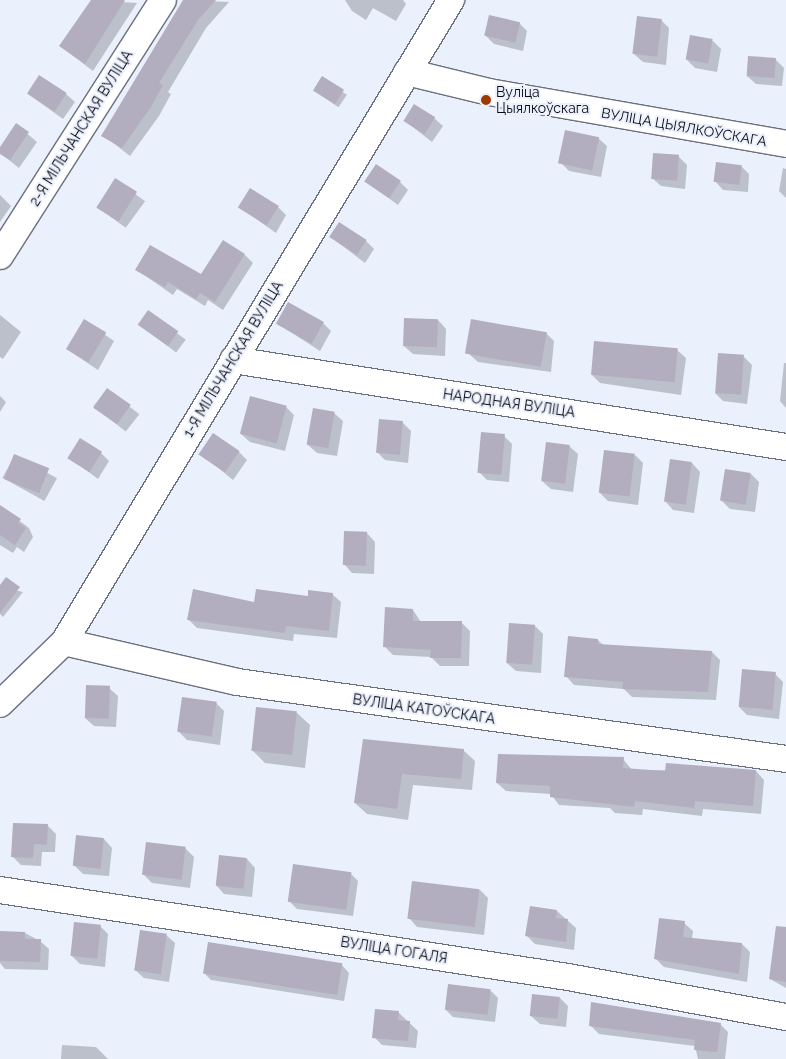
<!DOCTYPE html>
<html>
<head>
<meta charset="utf-8">
<style>
	body { margin:0 }
	#map { position:relative; width:786px; height:1059px; overflow:hidden; background:#ebf0fd; font-family:Raleway,sans-serif }
	div>[style] { position:absolute }
	.shadow>* { inset:0; background:#0003; transform-origin:0 0 }
	.building>* { inset:0; background:#b2aebf; transform-origin:0 0 }
	.roads { filter:drop-shadow(1px 0 #6b707e) drop-shadow(-1px 0 #6b707e) drop-shadow(0 1px #6b707e) drop-shadow(0 -1px #6b707e) }
	.minor>* { height:26px; margin:-13px; padding:0 13px; transform-origin:13px; border-radius:13px; background:#fff }
	.dots>* { width:14px; height:14px; translate:-50% -50%; box-sizing:border-box; border:2px solid #ebf0fd; border-radius:50% }
	span { translate:-50% -50%; white-space:nowrap; text-align:center; line-height:1.15; -webkit-text-stroke:4px #ebf0fd; paint-order:stroke }
	.poi-label { font-size:14px; color:#0a0b11 }
	.left { translate:0 -50%; text-align:left }
	.street-label { font-size:14px; color:#0a0b11 }
</style>
</head>
<body>
<div id="map">
	<div class="shadow">
		<div style="clip-path:polygon(92px 0,137px 3px,93px 71px,60px 46px)"></div>
		<div style="clip-path:polygon(184px 0,229px 2px,206px 28px,168px 92px,171px 94px,159px 116px,130px 156px,103px 135px)"></div>
		<div style="clip-path:polygon(345px 0,403px 0,406px 4px,396px 21px,373px 8px,366px 20px,352px 11px)"></div>
		<div style="clip-path:polygon(661px 20px,669px 28px,666px 65px,643px 62px,634px 54px)"></div>
		<div style="clip-path:polygon(519px 23px,527px 31px,523px 51px,494px 44px,486px 36px)"></div>
		<div style="clip-path:polygon(713px 41px,721px 49px,717px 72px,695px 68px,687px 60px)"></div>
		<div style="clip-path:polygon(776px 60px,784px 68px,782px 86px,756px 84px,747px 76px)"></div>
		<div style="left:322px;top:78px;width:30px;height:15px;rotate:34deg"></div>
		<div style="clip-path:polygon(28px 94px,66px 94px,75px 102px,63px 119px)"></div>
		<div style="clip-path:polygon(434px 118px,443px 126px,432px 142px,405px 121px)"></div>
		<div style="clip-path:polygon(17px 125px,37px 142px,19px 168px,0 153px)"></div>
		<div style="clip-path:polygon(598px 138px,607px 146px,601px 177px,569px 171px,560px 162px)"></div>
		<div style="clip-path:polygon(678px 156px,687px 165px,685px 189px,661px 186px,652px 178px)"></div>
		<div style="clip-path:polygon(741px 166px,749px 174px,748px 192px,723px 190px,715px 181px)"></div>
		<div style="clip-path:polygon(783px 168px,786px 169px,786px 198px,779px 191px)"></div>
		<div style="left:116px;top:180px;width:36px;height:33px;rotate:36deg"></div>
		<div style="clip-path:polygon(365px 181px,400px 182px,408px 190px,398px 205px)"></div>
		<div style="clip-path:polygon(0 195px,11px 206px,0 222px)"></div>
		<div style="clip-path:polygon(239px 207px,278px 207px,286px 215px,276px 233px)"></div>
		<div style="clip-path:polygon(331px 237px,366px 241px,374px 249px,365px 263px)"></div>
		<div style="clip-path:polygon(245px 255px,253px 263px,223px 310px,208px 300px,205px 306px,177px 289px,173px 295px,137px 270px,202px 276px)"></div>
		<div style="left:149px;top:312px;width:46px;height:16px;rotate:37deg"></div>
		<div style="clip-path:polygon(0 315px,21px 332px,3px 359px,0 357px)"></div>
		<div style="clip-path:polygon(405px 319px,438px 320px,446px 329px,445px 356px,413px 354px,404px 346px)"></div>
		<div style="clip-path:polygon(85px 321px,114px 341px,98px 370px,68px 350px)"></div>
		<div style="clip-path:polygon(323px 323px,331px 331px,320px 351px,278px 324px)"></div>
		<div style="clip-path:polygon(546px 333px,554px 341px,551px 372px,478px 362px,469px 354px)"></div>
		<div style="clip-path:polygon(677px 350px,686px 358px,681px 395px,600px 383px,592px 375px)"></div>
		<div style="clip-path:polygon(744px 357px,752px 365px,747px 404px,723px 401px,715px 393px)"></div>
		<div style="clip-path:polygon(784px 363px,786px 363px,786px 408px,780px 401px)"></div>
		<div style="left:107px;top:389px;width:41px;height:22px;rotate:38deg"></div>
		<div style="clip-path:polygon(0 396px,6px 402px,0 412px)"></div>
		<div style="clip-path:polygon(286px 407px,294px 415px,285px 451px,250px 442px,241px 434px)"></div>
		<div style="clip-path:polygon(334px 413px,343px 421px,337px 456px,317px 453px,308px 445px)"></div>
		<div style="clip-path:polygon(402px 422px,411px 431px,408px 463px,385px 460px,377px 452px)"></div>
		<div style="clip-path:polygon(504px 436px,512px 444px,509px 482px,487px 480px,479px 472px)"></div>
		<div style="clip-path:polygon(569px 446px,578px 454px,573px 492px,551px 489px,542px 481px)"></div>
		<div style="clip-path:polygon(239px 452px,247px 460px,233px 480px,200px 453px)"></div>
		<div style="clip-path:polygon(101px 453px,109px 461px,98px 479px,69px 457px)"></div>
		<div style="left:15px;top:455px;width:48px;height:26px;rotate:29deg"></div>
		<div style="clip-path:polygon(635px 455px,643px 463px,638px 505px,608px 501px,600px 493px)"></div>
		<div style="clip-path:polygon(671px 460px,692px 463px,700px 472px,694px 513px,673px 510px,665px 501px)"></div>
		<div style="clip-path:polygon(751px 474px,759px 482px,755px 512px,730px 509px,722px 501px)"></div>
		<div style="clip-path:polygon(0 506px,29px 528px,33px 537px,24px 552px,17px 547px,13px 553px,0 545px)"></div>
		<div style="clip-path:polygon(367px 533px,375px 542px,374px 574px,352px 573px,344px 564px)"></div>
		<div style="clip-path:polygon(0 587px,23px 592px,3px 617px,0 614px)"></div>
		<div style="clip-path:polygon(332px 594px,341px 602px,337px 638px,294px 634px,293px 641px,197px 628px,188px 619px,255px 604px)"></div>
		<div style="clip-path:polygon(413px 610px,421px 622px,461px 622px,470px 631px,469px 666px,440px 666px,431px 657px,393px 655px,385px 647px)"></div>
		<div style="clip-path:polygon(535px 626px,543px 634px,541px 673px,516px 671px,507px 663px)"></div>
		<div style="clip-path:polygon(598px 640px,604px 646px,712px 652px,720px 660px,716px 700px,632px 697px,624px 689px,574px 685px,566px 676px)"></div>
		<div style="clip-path:polygon(775px 674px,783px 682px,779px 719px,747px 715px,739px 707px)"></div>
		<div style="clip-path:polygon(109px 688px,118px 696px,116px 727px,94px 726px,85px 718px)"></div>
		<div style="clip-path:polygon(216px 703px,224px 711px,220px 745px,187px 740px,179px 732px)"></div>
		<div style="clip-path:polygon(257px 708px,297px 713px,310px 725px,305px 768px,265px 763px,253px 751px)"></div>
		<div style="clip-path:polygon(364px 740px,463px 750px,475px 761px,472px 790px,413px 785px,408px 820px,367px 814px,355px 803px)"></div>
		<div style="clip-path:polygon(623px 759px,632px 770px,756px 771px,764px 780px,761px 814px,703px 809px,702px 816px,643px 809px,642px 815px,615px 813px,610px 808px,559px 805px,551px 794px,506px 791px,497px 783px)"></div>
		<div style="clip-path:polygon(48px 826px,56px 834px,55px 852px,42px 852px,41px 866px,21px 865px,13px 857px)"></div>
		<div style="clip-path:polygon(104px 839px,112px 848px,109px 876px,83px 874px,75px 866px)"></div>
		<div style="clip-path:polygon(185px 848px,194px 857px,190px 888px,152px 883px,144px 875px)"></div>
		<div style="clip-path:polygon(220px 856px,247px 859px,255px 868px,252px 897px,224px 894px,216px 885px)"></div>
		<div style="clip-path:polygon(350px 873px,358px 881px,353px 916px,297px 909px,289px 901px)"></div>
		<div style="clip-path:polygon(480px 890px,488px 898px,484px 935px,417px 927px,409px 918px)"></div>
		<div style="clip-path:polygon(557px 911px,576px 928px,574px 950px,535px 944px,527px 936px)"></div>
		<div style="clip-path:polygon(684px 923px,693px 931px,692px 939px,742px 944px,750px 952px,747px 982px,664px 967px,655px 958px)"></div>
		<div style="clip-path:polygon(100px 926px,108px 934px,105px 967px,80px 964px,72px 956px)"></div>
		<div style="clip-path:polygon(0 932px,25px 933px,40px 941px,49px 949px,48px 970px,5px 969px,0 963px)"></div>
		<div style="clip-path:polygon(166px 935px,175px 943px,169px 982px,144px 978px,135px 970px)"></div>
		<div style="clip-path:polygon(786px 948px,786px 988px,770px 979px)"></div>
		<div style="clip-path:polygon(341px 964px,349px 973px,344px 1001px,211px 980px,203px 972px)"></div>
		<div style="clip-path:polygon(491px 991px,498px 998px,495px 1022px,453px 1017px,446px 1010px)"></div>
		<div style="clip-path:polygon(533px 995px,560px 998px,568px 1006px,566px 1027px,540px 1024px,531px 1016px)"></div>
		<div style="clip-path:polygon(398px 1012px,418px 1031px,416px 1048px,382px 1045px,374px 1037px)"></div>
		<div style="clip-path:polygon(720px 1024px,728px 1032px,725px 1059px,698px 1059px,695px 1046px,599px 1034px,591px 1026px)"></div>
		<div style="clip-path:polygon(62px 1045px,96px 1047px,108px 1059px,61px 1059px)"></div>
	</div>
	<div class="building">
		<div style="clip-path:polygon(91px 0,125px 0,85px 64px,59px 46px)"></div>
		<div style="clip-path:polygon(183px 0,216px 0,198px 20px,159px 83px,163px 85px,151px 107px,122px 148px,101px 136px)"></div>
		<div style="left:489px;top:15px;width:32px;height:21px;rotate:13deg"></div>
		<div style="left:637px;top:16px;width:25px;height:38px;rotate:7deg"></div>
		<div style="left:690px;top:35px;width:23px;height:25px;rotate:10deg"></div>
		<div style="left:748px;top:56px;width:28px;height:20px;rotate:4deg"></div>
		<div style="left:39px;top:75px;width:33px;height:22px;rotate:33deg"></div>
		<div style="left:322px;top:76px;width:26px;height:17px;rotate:32deg"></div>
		<div style="left:414px;top:104px;width:25px;height:20px;rotate:32deg"></div>
		<div style="clip-path:polygon(16px 123px,29px 132px,10px 160px,0 154px,0 147px)"></div>
		<div style="left:565px;top:130px;width:35px;height:34px;rotate:12deg"></div>
		<div style="left:653px;top:153px;width:26px;height:26px;rotate:4deg"></div>
		<div style="left:716px;top:162px;width:26px;height:20px;rotate:7deg"></div>
		<div style="left:376px;top:164px;width:30px;height:21px;rotate:34deg"></div>
		<div style="left:115px;top:178px;width:26px;height:35px;rotate:32deg"></div>
		<div style="left:250px;top:188px;width:34px;height:23px;rotate:32deg"></div>
		<div style="left:339px;top:222px;width:33px;height:18px;rotate:33deg"></div>
		<div style="clip-path:polygon(223px 240px,245px 254px,215px 302px,200px 293px,196px 299px,168px 282px,165px 287px,135px 270px,150px 245px,201px 274px)"></div>
		<div style="left:288px;top:302px;width:41px;height:25px;rotate:29deg"></div>
		<div style="left:148px;top:310px;width:37px;height:18px;rotate:35deg"></div>
		<div style="left:404px;top:318px;width:34px;height:28px;rotate:2deg"></div>
		<div style="left:84px;top:319px;width:26px;height:35px;rotate:31deg"></div>
		<div style="left:471px;top:319px;width:77px;height:35px;rotate:10deg"></div>
		<div style="left:594px;top:341px;width:84px;height:34px;rotate:5deg"></div>
		<div style="left:718px;top:353px;width:26px;height:40px;rotate:4deg"></div>
		<div style="left:107px;top:388px;width:29px;height:24px;rotate:35deg"></div>
		<div style="left:250px;top:396px;width:38px;height:39px;rotate:15deg"></div>
		<div style="left:313px;top:408px;width:22px;height:37px;rotate:10deg"></div>
		<div style="left:379px;top:419px;width:24px;height:34px;rotate:5deg"></div>
		<div style="left:481px;top:432px;width:24px;height:41px;rotate:5deg"></div>
		<div style="left:213px;top:433px;width:32px;height:26px;rotate:34deg"></div>
		<div style="left:80px;top:438px;width:26px;height:24px;rotate:32deg"></div>
		<div style="left:546px;top:442px;width:24px;height:39px;rotate:7deg"></div>
		<div style="left:604px;top:450px;width:31px;height:43px;rotate:7deg"></div>
		<div style="left:14px;top:454px;width:38px;height:27px;rotate:22deg"></div>
		<div style="left:670px;top:459px;width:22px;height:43px;rotate:8deg"></div>
		<div style="left:725px;top:469px;width:26px;height:32px;rotate:9deg"></div>
		<div style="clip-path:polygon(0 505px,21px 519px,18px 523px,26px 528px,15px 545px,0 535px)"></div>
		<div style="left:344px;top:531px;width:23px;height:34px;rotate:2deg"></div>
		<div style="clip-path:polygon(6px 577px,20px 587px,0 613px,0 585px)"></div>
		<div style="clip-path:polygon(193px 589px,254px 602px,256px 589px,308px 596px,308px 590px,333px 593px,329px 631px,286px 626px,285px 633px,187px 620px)"></div>
		<div style="clip-path:polygon(385px 607px,413px 609px,413px 621px,462px 621px,461px 658px,430px 658px,431px 650px,383px 647px)"></div>
		<div style="left:509px;top:623px;width:26px;height:40px;rotate:4deg"></div>
		<div style="clip-path:polygon(568px 636px,598px 639px,598px 644px,712px 651px,708px 692px,622px 689px,623px 682px,564px 677px)"></div>
		<div style="left:742px;top:669px;width:34px;height:38px;rotate:5deg"></div>
		<div style="left:86px;top:685px;width:24px;height:33px;rotate:2deg"></div>
		<div style="left:182px;top:697px;width:35px;height:35px;rotate:8deg"></div>
		<div style="left:256px;top:707px;width:41px;height:44px;rotate:6deg"></div>
		<div style="clip-path:polygon(363px 739px,464px 749px,461px 779px,402px 774px,397px 809px,354px 803px)"></div>
		<div style="clip-path:polygon(498px 754px,624px 757px,623px 768px,665px 771px,666px 763px,756px 770px,753px 806px,695px 801px,694px 808px,635px 801px,634px 807px,550px 797px,550px 786px,496px 783px)"></div>
		<div style="clip-path:polygon(13px 823px,48px 824px,47px 845px,34px 844px,33px 858px,11px 857px)"></div>
		<div style="left:76px;top:835px;width:28px;height:31px;rotate:6deg"></div>
		<div style="left:146px;top:842px;width:40px;height:33px;rotate:7deg"></div>
		<div style="left:219px;top:855px;width:28px;height:31px;rotate:6deg"></div>
		<div style="left:293px;top:864px;width:59px;height:38px;rotate:8deg"></div>
		<div style="left:412px;top:881px;width:68px;height:38px;rotate:7deg"></div>
		<div style="clip-path:polygon(530px 906px,557px 910px,556px 918px,568px 919px,566px 942px,525px 936px)"></div>
		<div style="clip-path:polygon(659px 918px,685px 921px,683px 937px,742px 943px,739px 974px,654px 959px)"></div>
		<div style="left:74px;top:922px;width:27px;height:34px;rotate:6deg"></div>
		<div style="clip-path:polygon(776px 926px,786px 927px,786px 982px,769px 979px)"></div>
		<div style="left:140px;top:930px;width:27px;height:41px;rotate:8deg"></div>
		<div style="clip-path:polygon(0 931px,25px 932px,25px 939px,41px 939px,40px 962px,0 961px)"></div>
		<div style="left:208px;top:942px;width:136px;height:32px;rotate:9deg"></div>
		<div style="left:448px;top:984px;width:43px;height:26px;rotate:7deg"></div>
		<div style="left:532px;top:994px;width:28px;height:22px;rotate:6deg"></div>
		<div style="clip-path:polygon(591px 1002px,721px 1023px,717px 1052px,694px 1050px,695px 1040px,589px 1026px)"></div>
		<div style="clip-path:polygon(375px 1009px,399px 1011px,398px 1020px,410px 1021px,408px 1041px,372px 1038px)"></div>
	</div>
	<div class="roads">
		<div class="minor">
			<div style="left:407px;top:72px;width:84px;rotate:13.7deg"></div>
			<div style="left:489px;top:92px;width:302px;rotate:9.9deg"></div>
			<div style="left:0;top:256px;width:303px;rotate:-57.5deg"></div>
			<div style="left:233px;top:360px;width:560px;rotate:8.94deg"></div>
			<div style="left:64px;top:642px;width:178px;rotate:13deg"></div>
			<div style="left:237px;top:682px;width:554px;rotate:7.98deg"></div>
			<div style="left:0;top:704px;width:89px;rotate:-44.1deg"></div>
			<div style="left:64px;top:642px;width:750px;rotate:-58.92deg"></div>
			<div style="left:0;top:890px;width:575px;rotate:8.71deg"></div>
			<div style="left:568px;top:977px;width:222px;rotate:10.4deg"></div>
		</div>
	</div>
	<div class="dots">
		<div style="left:486px;top:100px;background:#9d3a00"></div>
	</div>
	<div class="poi-label">
		<span class="left" style="left:496px;top:100px">Вуліца<br>Цыялкоўскага</span>
	</div>
	<div class="street-label">
		<span style="left:684px;top:127px;rotate:10deg">ВУЛІЦА ЦЫЯЛКОЎСКАГА</span>
		<span style="left:81px;top:128px;rotate:-58deg">2-Я МІЛЬЧАНСКАЯ ВУЛІЦА</span>
		<span style="left:233px;top:359px;rotate:-59deg">1-Я МІЛЬЧАНСКАЯ ВУЛІЦА</span>
		<span style="left:509px;top:403px;rotate:8deg">НАРОДНАЯ ВУЛІЦА</span>
		<span style="left:424px;top:709px;rotate:8deg">ВУЛІЦА КАТОЎСКАГА</span>
		<span style="left:394px;top:950px;rotate:9deg">ВУЛІЦА ГОГАЛЯ</span>
	</div>
</div>
</body>
</html>
